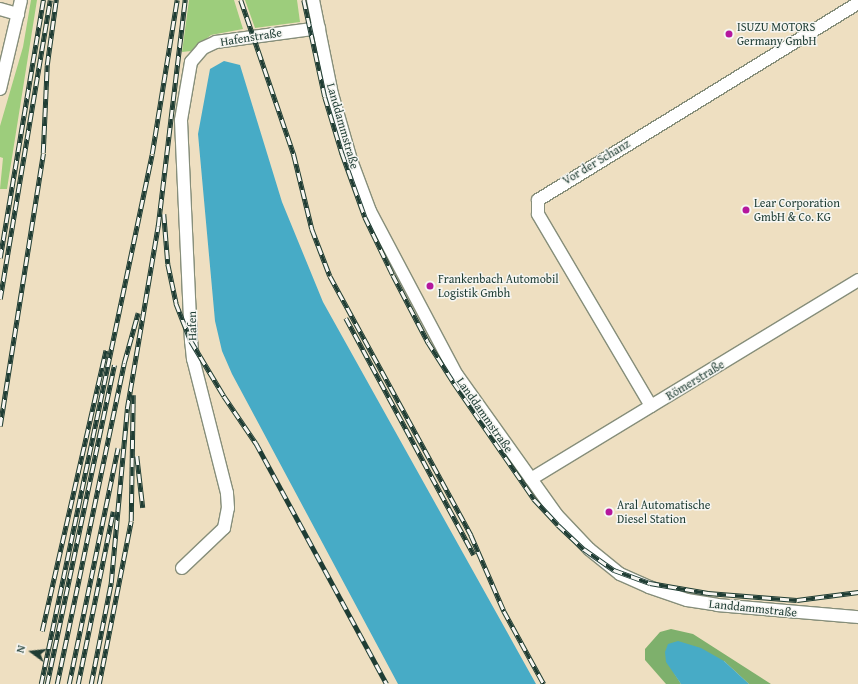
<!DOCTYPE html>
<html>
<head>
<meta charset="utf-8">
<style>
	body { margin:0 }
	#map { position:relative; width:858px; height:684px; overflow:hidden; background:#eedfc1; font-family:"Gentium Book Plus",serif }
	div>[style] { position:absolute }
	.green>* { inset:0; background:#9dcd7c }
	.forest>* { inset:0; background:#7eb06c }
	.water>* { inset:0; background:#47abc6 }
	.roads { filter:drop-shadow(1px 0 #868e7a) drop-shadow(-1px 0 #868e7a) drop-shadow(0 1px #868e7a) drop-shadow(0 -1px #868e7a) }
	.minor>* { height:12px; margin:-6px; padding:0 6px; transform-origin:6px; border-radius:6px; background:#fff }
	.rail>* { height:4.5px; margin-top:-2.25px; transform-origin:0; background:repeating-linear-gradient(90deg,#f6f6f2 0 9px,#1f3d34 0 18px); box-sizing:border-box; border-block:1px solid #1f3d34 }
	.dots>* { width:11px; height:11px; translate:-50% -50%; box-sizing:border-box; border:2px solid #f6f6f2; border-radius:50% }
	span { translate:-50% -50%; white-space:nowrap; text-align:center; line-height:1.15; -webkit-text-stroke:3px #f6f6f2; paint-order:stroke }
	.poi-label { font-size:12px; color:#1f3d34 }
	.left { translate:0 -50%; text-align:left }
	.street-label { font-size:12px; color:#1f3d34 }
	.north { position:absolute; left:12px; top:632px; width:40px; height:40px; -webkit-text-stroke:3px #f6f6f2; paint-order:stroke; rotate:285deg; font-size:11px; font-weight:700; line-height:16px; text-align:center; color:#1f3d34 }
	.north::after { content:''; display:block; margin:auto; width:14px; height:18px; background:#1f3d34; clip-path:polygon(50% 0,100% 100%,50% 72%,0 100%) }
</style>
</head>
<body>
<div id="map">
	<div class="green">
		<div style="clip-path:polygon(31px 0,37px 0,7px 189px,0 189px,3px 158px,0 157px,0 126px,23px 47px)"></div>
		<div style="clip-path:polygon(189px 0,234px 0,243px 29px,211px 35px,191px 51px,182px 52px)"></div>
		<div style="clip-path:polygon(245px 0,297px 0,300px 22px,255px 28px)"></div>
	</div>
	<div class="forest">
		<div style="clip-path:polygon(671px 629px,693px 634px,771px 684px,749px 684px,724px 661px,674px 673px,681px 684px,666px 684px,645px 660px,645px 649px,660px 632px)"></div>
	</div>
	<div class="water">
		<div style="clip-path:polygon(224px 61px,240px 65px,282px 202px,323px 302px,536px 684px,398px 684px,232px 374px,222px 351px,215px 321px,198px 134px,210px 69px)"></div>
		<div style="clip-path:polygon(678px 641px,701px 648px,724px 661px,749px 684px,681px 684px,666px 662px,665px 652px,668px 644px)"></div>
	</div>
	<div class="roads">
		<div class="minor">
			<div style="left:313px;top:0;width:96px;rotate:78.6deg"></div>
			<div style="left:332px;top:94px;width:69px;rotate:73.9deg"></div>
			<div style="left:351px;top:160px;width:54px;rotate:69.6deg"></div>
			<div style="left:370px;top:211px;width:186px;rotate:62.1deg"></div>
			<div style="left:457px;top:375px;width:171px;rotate:54.5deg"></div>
			<div style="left:556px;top:514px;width:48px;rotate:46.7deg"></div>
			<div style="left:589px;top:549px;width:40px;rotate:39deg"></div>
			<div style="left:620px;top:574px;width:32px;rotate:24deg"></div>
			<div style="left:649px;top:587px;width:40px;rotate:18.9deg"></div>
			<div style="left:687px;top:600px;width:30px;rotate:9deg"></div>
			<div style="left:717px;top:605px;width:142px;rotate:4.9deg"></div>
			<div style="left:0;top:9px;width:19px;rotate:16deg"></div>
			<div style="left:0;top:89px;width:91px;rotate:-76.7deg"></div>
			<div style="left:651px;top:406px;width:223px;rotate:-120.5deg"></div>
			<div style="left:538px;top:214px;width:14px;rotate:-90deg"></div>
			<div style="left:538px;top:200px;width:376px;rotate:-31.6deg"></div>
			<div style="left:531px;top:479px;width:383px;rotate:-31.3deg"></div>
			<div style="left:182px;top:568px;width:58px;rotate:-43.6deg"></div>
			<div style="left:224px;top:528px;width:20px;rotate:-79deg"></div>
			<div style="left:228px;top:508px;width:15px;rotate:-94deg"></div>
			<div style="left:227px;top:493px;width:138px;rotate:-104.2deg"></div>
			<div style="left:193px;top:359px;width:18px;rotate:-96deg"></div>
			<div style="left:191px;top:341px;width:221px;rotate:-92.6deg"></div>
			<div style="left:181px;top:120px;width:59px;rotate:-80.2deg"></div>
			<div style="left:191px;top:62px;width:18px;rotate:-49deg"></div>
			<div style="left:203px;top:48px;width:14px;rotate:-25deg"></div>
			<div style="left:216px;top:42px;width:104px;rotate:-7.7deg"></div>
		</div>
	</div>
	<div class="rail">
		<div style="left:241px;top:0;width:164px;rotate:71.1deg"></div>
		<div style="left:294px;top:155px;width:76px;rotate:76.3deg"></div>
		<div style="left:312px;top:229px;width:50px;rotate:69deg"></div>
		<div style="left:330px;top:276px;width:295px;rotate:61.4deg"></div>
		<div style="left:471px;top:535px;width:83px;rotate:66.5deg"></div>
		<div style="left:504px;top:611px;width:83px;rotate:61.3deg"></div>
		<div style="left:304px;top:0;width:99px;rotate:77.8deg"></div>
		<div style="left:325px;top:97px;width:59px;rotate:73.1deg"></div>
		<div style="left:342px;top:153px;width:68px;rotate:70.2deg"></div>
		<div style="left:365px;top:217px;width:64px;rotate:64.2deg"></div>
		<div style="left:393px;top:275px;width:76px;rotate:62.4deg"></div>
		<div style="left:428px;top:342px;width:49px;rotate:57.6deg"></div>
		<div style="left:454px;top:383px;width:141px;rotate:55.4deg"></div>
		<div style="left:534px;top:499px;width:35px;rotate:47deg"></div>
		<div style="left:558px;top:525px;width:35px;rotate:43deg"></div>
		<div style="left:584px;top:549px;width:37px;rotate:35deg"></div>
		<div style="left:614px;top:570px;width:38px;rotate:20deg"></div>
		<div style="left:650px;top:583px;width:59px;rotate:9.8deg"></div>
		<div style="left:708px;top:593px;width:89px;rotate:4.5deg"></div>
		<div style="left:797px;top:600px;width:62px;rotate:-7.5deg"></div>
		<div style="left:164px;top:214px;width:50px;rotate:85.4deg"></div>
		<div style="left:168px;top:264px;width:40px;rotate:78deg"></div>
		<div style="left:176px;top:303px;width:41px;rotate:68.5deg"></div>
		<div style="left:191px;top:341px;width:64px;rotate:59deg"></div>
		<div style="left:224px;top:396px;width:57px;rotate:55.8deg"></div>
		<div style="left:256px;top:443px;width:274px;rotate:61.5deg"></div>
		<div style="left:0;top:258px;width:262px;rotate:-80.5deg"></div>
		<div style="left:0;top:299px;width:303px;rotate:-80.5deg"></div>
		<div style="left:346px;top:318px;width:269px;rotate:61.6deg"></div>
		<div style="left:0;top:426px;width:276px;rotate:-81deg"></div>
		<div style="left:43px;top:153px;width:88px;rotate:-87.4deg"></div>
		<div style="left:47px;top:65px;width:66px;rotate:-82.1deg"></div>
		<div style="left:137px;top:456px;width:52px;rotate:83.4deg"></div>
		<div style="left:42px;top:631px;width:288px;rotate:-77.2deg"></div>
		<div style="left:41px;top:684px;width:541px;rotate:-78.17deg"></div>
		<div style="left:152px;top:154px;width:156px;rotate:-80.8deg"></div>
		<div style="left:47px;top:684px;width:326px;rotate:-78.1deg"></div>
		<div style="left:57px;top:684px;width:328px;rotate:-78.2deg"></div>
		<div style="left:124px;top:363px;width:52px;rotate:-74.4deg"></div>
		<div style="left:69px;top:684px;width:241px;rotate:-78.3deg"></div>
		<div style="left:78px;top:684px;width:176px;rotate:-78.5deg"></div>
		<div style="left:91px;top:684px;width:103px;rotate:-78.8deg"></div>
		<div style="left:111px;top:583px;width:175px;rotate:-84.7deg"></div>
		<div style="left:127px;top:409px;width:186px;rotate:-80.4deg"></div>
		<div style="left:158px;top:226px;width:228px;rotate:-83.2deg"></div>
		<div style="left:99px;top:684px;width:166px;rotate:-78.9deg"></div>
		<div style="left:131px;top:521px;width:126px;rotate:-89.1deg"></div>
	</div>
	<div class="dots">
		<div style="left:729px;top:34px;background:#b5179e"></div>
		<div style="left:746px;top:210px;background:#b5179e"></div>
		<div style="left:430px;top:286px;background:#b5179e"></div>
		<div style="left:609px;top:512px;background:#b5179e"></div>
	</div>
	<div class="poi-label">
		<span class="left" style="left:737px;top:34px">ISUZU MOTORS<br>Germany GmbH</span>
		<span class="left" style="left:754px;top:210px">Lear Corporation<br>GmbH &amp; Co. KG</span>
		<span class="left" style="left:438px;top:286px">Frankenbach Automobil<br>Logistik Gmbh</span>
		<span class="left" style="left:617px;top:512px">Aral Automatische<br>Diesel Station</span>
	</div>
	<div class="street-label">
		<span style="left:251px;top:37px;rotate:-9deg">Hafenstraße</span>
		<span style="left:343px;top:126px;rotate:74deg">Landdammstraße</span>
		<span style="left:596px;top:162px;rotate:-31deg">Vor der Schanz</span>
		<span style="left:192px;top:326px;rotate:-91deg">Hafen</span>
		<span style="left:695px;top:380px;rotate:-31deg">Römerstraße</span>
		<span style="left:485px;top:415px;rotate:55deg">Landdammstraße</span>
		<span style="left:753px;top:608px;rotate:6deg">Landdammstraße</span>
	</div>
	<div class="north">N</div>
</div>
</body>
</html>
